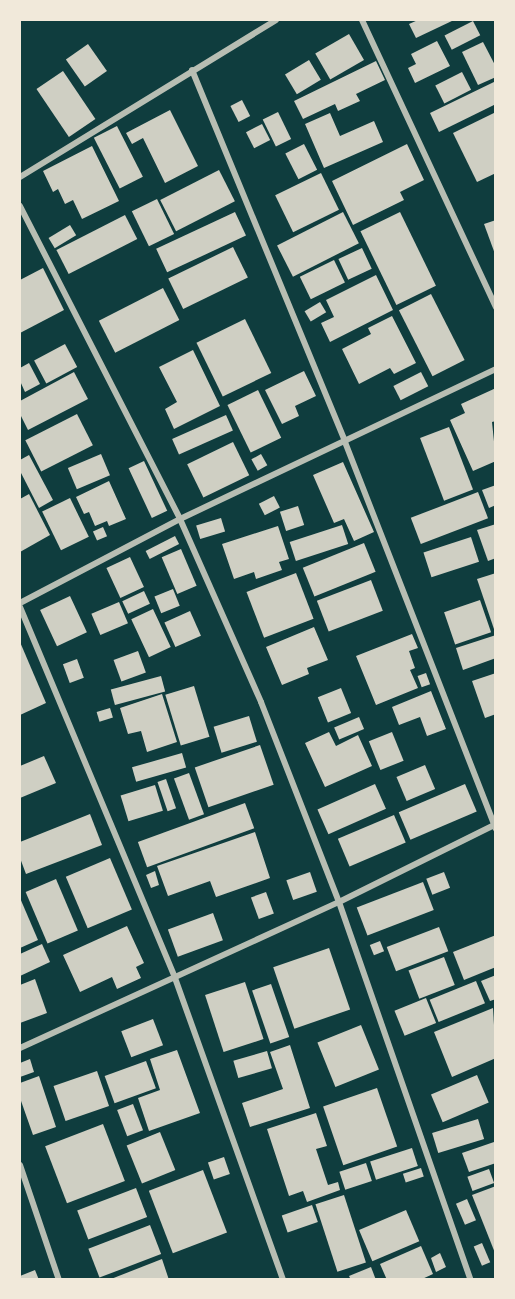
<!DOCTYPE html>
<html>
<head>
<meta charset="utf-8">
<style>
	body { margin:0 }
	#map { position:relative; width:515px; height:1299px; overflow:hidden; background:#0f3d3e; font-family:Jost,sans-serif }
	div>[style] { position:absolute }
	.building>* { inset:0; background:#cfcfc3; transform-origin:0 0 }
	.minor>* { height:6px; margin:-3px; padding:0 3px; transform-origin:3px; border-radius:3px; background:#b8beb3 }
	span { translate:-50% -50%; white-space:nowrap; text-align:center; line-height:1.15; -webkit-text-stroke:6px #f1e9da; paint-order:stroke }
	.frame { position:absolute; inset:0; border:21px solid #f1e9da; pointer-events:none }
</style>
</head>
<body>
<div id="map">
	<div class="building">
		<div style="clip-path:polygon(418px 20px,454px 20px,416px 38px,409px 24px)"></div>
		<div style="left:473px;top:21px;width:16px;height:32px;rotate:63deg"></div>
		<div style="left:349px;top:34px;width:30px;height:39px;rotate:60deg"></div>
		<div style="clip-path:polygon(437px 41px,450px 66px,415px 83px,408px 68px,416px 64px,411px 54px)"></div>
		<div style="clip-path:polygon(483px 42px,496px 67px,496px 77px,478px 85px,462px 52px)"></div>
		<div style="left:88px;top:44px;width:33px;height:27px;rotate:55deg"></div>
		<div style="left:309px;top:60px;width:23px;height:28px;rotate:59deg"></div>
		<div style="clip-path:polygon(376px 61px,385px 80px,356px 94px,360px 101px,338px 111px,335px 104px,303px 119px,294px 101px)"></div>
		<div style="left:63px;top:71px;width:58px;height:32px;rotate:56deg"></div>
		<div style="left:462px;top:72px;width:20px;height:30px;rotate:63deg"></div>
		<div style="clip-path:polygon(496px 81px,496px 104px,439px 132px,430px 113px)"></div>
		<div style="left:242px;top:100px;width:18px;height:13px;rotate:63deg"></div>
		<div style="clip-path:polygon(170px 110px,198px 166px,165px 183px,143px 138px,132px 144px,126px 133px)"></div>
		<div style="left:278px;top:112px;width:30px;height:17px;rotate:64deg"></div>
		<div style="clip-path:polygon(496px 112px,496px 173px,477px 182px,453px 133px)"></div>
		<div style="clip-path:polygon(330px 113px,340px 136px,374px 121px,383px 142px,324px 168px,305px 124px)"></div>
		<div style="left:262px;top:124px;width:18px;height:18px;rotate:63deg"></div>
		<div style="left:117px;top:126px;width:57px;height:26px;rotate:63deg"></div>
		<div style="left:304px;top:144px;width:29px;height:21px;rotate:63deg"></div>
		<div style="clip-path:polygon(407px 144px,424px 180px,400px 192px,404px 200px,353px 225px,332px 181px)"></div>
		<div style="clip-path:polygon(92px 146px,119px 201px,82px 219px,73px 200px,65px 204px,58px 189px,53px 192px,43px 171px)"></div>
		<div style="left:219px;top:170px;width:35px;height:66px;rotate:63deg"></div>
		<div style="left:321px;top:173px;width:41px;height:51px;rotate:64deg"></div>
		<div style="left:157px;top:199px;width:39px;height:28px;rotate:64deg"></div>
		<div style="left:235px;top:212px;width:26px;height:87px;rotate:65deg"></div>
		<div style="left:343px;top:212px;width:35px;height:74px;rotate:63deg"></div>
		<div style="left:400px;top:212px;width:82px;height:44px;rotate:64deg"></div>
		<div style="left:125px;top:215px;width:27px;height:77px;rotate:63deg"></div>
		<div style="clip-path:polygon(496px 220px,496px 253px,495px 254px,484px 224px)"></div>
		<div style="left:70px;top:225px;width:12px;height:25px;rotate:59deg"></div>
		<div style="left:233px;top:247px;width:34px;height:72px;rotate:64deg"></div>
		<div style="left:362px;top:248px;width:23px;height:26px;rotate:65deg"></div>
		<div style="left:334px;top:260px;width:25px;height:38px;rotate:64deg"></div>
		<div style="clip-path:polygon(43px 268px,64px 310px,20px 333px,20px 280px)"></div>
		<div style="clip-path:polygon(376px 275px,393px 310px,330px 342px,321px 323px,334px 317px,326px 300px)"></div>
		<div style="left:163px;top:288px;width:36px;height:72px;rotate:63deg"></div>
		<div style="left:431px;top:294px;width:74px;height:36px;rotate:63deg"></div>
		<div style="left:320px;top:302px;width:12px;height:18px;rotate:59deg"></div>
		<div style="clip-path:polygon(392px 316px,416px 363px,394px 374px,390px 368px,359px 384px,342px 349px,371px 334px,368px 328px)"></div>
		<div style="left:245px;top:319px;width:60px;height:54px;rotate:64deg"></div>
		<div style="left:65px;top:344px;width:26px;height:35px;rotate:62deg"></div>
		<div style="clip-path:polygon(193px 350px,220px 406px,174px 429px,165px 409px,177px 402px,159px 367px)"></div>
		<div style="clip-path:polygon(29px 363px,40px 384px,25px 392px,20px 381px,20px 368px)"></div>
		<div style="clip-path:polygon(304px 371px,316px 396px,295px 406px,299px 416px,282px 424px,265px 390px)"></div>
		<div style="clip-path:polygon(74px 372px,88px 399px,28px 430px,20px 414px,20px 401px)"></div>
		<div style="left:421px;top:372px;width:16px;height:31px;rotate:63deg"></div>
		<div style="clip-path:polygon(496px 388px,496px 421px,492px 422px,496px 461px,473px 471px,450px 420px,465px 413px,461px 404px)"></div>
		<div style="left:258px;top:390px;width:53px;height:34px;rotate:64deg"></div>
		<div style="left:77px;top:414px;width:35px;height:58px;rotate:63deg"></div>
		<div style="left:226px;top:415px;width:17px;height:59px;rotate:66deg"></div>
		<div style="left:449px;top:427px;width:67px;height:31px;rotate:69deg"></div>
		<div style="left:233px;top:442px;width:37px;height:51px;rotate:64deg"></div>
		<div style="left:101px;top:454px;width:23px;height:36px;rotate:67deg"></div>
		<div style="left:261px;top:454px;width:13px;height:11px;rotate:61deg"></div>
		<div style="clip-path:polygon(29px 455px,53px 500px,39px 508px,20px 471px,20px 460px)"></div>
		<div style="left:144px;top:461px;width:55px;height:17px;rotate:65deg"></div>
		<div style="clip-path:polygon(343px 462px,374px 532px,354px 541px,344px 519px,334px 523px,313px 475px)"></div>
		<div style="clip-path:polygon(109px 481px,126px 519px,109px 526px,107px 521px,95px 526px,89px 512px,84px 514px,76px 497px)"></div>
		<div style="clip-path:polygon(496px 485px,496px 505px,489px 508px,482px 490px)"></div>
		<div style="left:478px;top:492px;width:28px;height:72px;rotate:69deg"></div>
		<div style="clip-path:polygon(29px 494px,50px 535px,20px 552px,20px 499px)"></div>
		<div style="left:274px;top:496px;width:13px;height:17px;rotate:63deg"></div>
		<div style="left:70px;top:498px;width:43px;height:31px;rotate:64deg"></div>
		<div style="left:298px;top:506px;width:20px;height:19px;rotate:72deg"></div>
		<div style="left:221px;top:518px;width:14px;height:26px;rotate:73deg"></div>
		<div style="clip-path:polygon(496px 524px,496px 558px,488px 561px,477px 530px)"></div>
		<div style="left:342px;top:525px;width:20px;height:55px;rotate:72deg"></div>
		<div style="clip-path:polygon(278px 526px,289px 559px,279px 562px,282px 570px,256px 579px,254px 572px,234px 579px,222px 544px)"></div>
		<div style="left:103px;top:527px;width:10px;height:11px;rotate:66deg"></div>
		<div style="left:175px;top:536px;width:9px;height:33px;rotate:63deg"></div>
		<div style="left:471px;top:537px;width:26px;height:50px;rotate:72deg"></div>
		<div style="left:364px;top:543px;width:31px;height:66px;rotate:68deg"></div>
		<div style="left:181px;top:549px;width:40px;height:21px;rotate:67deg"></div>
		<div style="left:130px;top:557px;width:33px;height:26px;rotate:65deg"></div>
		<div style="left:296px;top:573px;width:49px;height:53px;rotate:69deg"></div>
		<div style="clip-path:polygon(496px 573px,496px 632px,495px 632px,477px 579px)"></div>
		<div style="left:371px;top:580px;width:33px;height:58px;rotate:69deg"></div>
		<div style="left:173px;top:589px;width:18px;height:20px;rotate:68deg"></div>
		<div style="left:144px;top:591px;width:14px;height:24px;rotate:65deg"></div>
		<div style="left:70px;top:596px;width:40px;height:33px;rotate:65deg"></div>
		<div style="left:480px;top:600px;width:34px;height:38px;rotate:71deg"></div>
		<div style="left:119px;top:602px;width:23px;height:30px;rotate:67deg"></div>
		<div style="left:153px;top:609px;width:42px;height:24px;rotate:65deg"></div>
		<div style="left:190px;top:611px;width:27px;height:28px;rotate:66deg"></div>
		<div style="clip-path:polygon(314px 627px,328px 660px,307px 668px,309px 674px,282px 685px,266px 647px)"></div>
		<div style="clip-path:polygon(412px 634px,418px 648px,409px 651px,415px 668px,410px 670px,418px 688px,376px 705px,356px 656px)"></div>
		<div style="clip-path:polygon(496px 635px,496px 658px,463px 670px,456px 648px)"></div>
		<div style="clip-path:polygon(20px 642px,46px 703px,20px 715px)"></div>
		<div style="left:138px;top:651px;width:23px;height:26px;rotate:70deg"></div>
		<div style="left:77px;top:659px;width:20px;height:15px;rotate:70deg"></div>
		<div style="left:426px;top:673px;width:12px;height:9px;rotate:70deg"></div>
		<div style="clip-path:polygon(496px 673px,496px 714px,485px 718px,472px 681px)"></div>
		<div style="left:161px;top:676px;width:16px;height:52px;rotate:75deg"></div>
		<div style="left:194px;top:686px;width:53px;height:30px;rotate:73deg"></div>
		<div style="left:341px;top:688px;width:27px;height:25px;rotate:68deg"></div>
		<div style="clip-path:polygon(431px 691px,446px 729px,427px 736px,420px 717px,399px 725px,392px 707px)"></div>
		<div style="clip-path:polygon(162px 694px,177px 742px,147px 752px,141px 731px,128px 734px,120px 708px)"></div>
		<div style="left:110px;top:708px;width:10px;height:14px;rotate:73deg"></div>
		<div style="left:249px;top:716px;width:27px;height:37px;rotate:73deg"></div>
		<div style="left:359px;top:717px;width:13px;height:27px;rotate:67deg"></div>
		<div style="clip-path:polygon(329px 732px,336px 746px,358px 735px,372px 766px,325px 787px,305px 743px)"></div>
		<div style="left:392px;top:732px;width:31px;height:25px;rotate:68deg"></div>
		<div style="left:260px;top:745px;width:42px;height:69px;rotate:71deg"></div>
		<div style="left:182px;top:753px;width:15px;height:52px;rotate:74deg"></div>
		<div style="clip-path:polygon(44px 756px,56px 783px,20px 798px,20px 766px)"></div>
		<div style="left:425px;top:765px;width:26px;height:31px;rotate:67deg"></div>
		<div style="left:189px;top:773px;width:44px;height:16px;rotate:70deg"></div>
		<div style="left:166px;top:779px;width:31px;height:9px;rotate:71deg"></div>
		<div style="left:375px;top:784px;width:27px;height:63px;rotate:66deg"></div>
		<div style="left:465px;top:784px;width:30px;height:72px;rotate:67deg"></div>
		<div style="left:155px;top:785px;width:27px;height:36px;rotate:73deg"></div>
		<div style="left:245px;top:803px;width:27px;height:114px;rotate:70deg"></div>
		<div style="clip-path:polygon(90px 814px,102px 845px,26px 874px,20px 858px,20px 842px)"></div>
		<div style="left:394px;top:815px;width:30px;height:61px;rotate:67deg"></div>
		<div style="clip-path:polygon(255px 832px,270px 878px,216px 897px,210px 881px,168px 896px,157px 866px)"></div>
		<div style="left:110px;top:858px;width:56px;height:48px;rotate:67deg"></div>
		<div style="clip-path:polygon(155px 871px,159px 885px,151px 888px,146px 875px)"></div>
		<div style="left:310px;top:872px;width:21px;height:25px;rotate:71deg"></div>
		<div style="left:444px;top:872px;width:17px;height:19px;rotate:69deg"></div>
		<div style="left:56px;top:879px;width:56px;height:33px;rotate:67deg"></div>
		<div style="left:423px;top:882px;width:30px;height:71px;rotate:69deg"></div>
		<div style="left:266px;top:892px;width:23px;height:16px;rotate:70deg"></div>
		<div style="clip-path:polygon(20px 898px,38px 940px,20px 948px)"></div>
		<div style="left:213px;top:913px;width:29px;height:48px;rotate:70deg"></div>
		<div style="clip-path:polygon(127px 926px,144px 963px,136px 967px,141px 978px,117px 989px,112px 977px,80px 992px,63px 955px)"></div>
		<div style="left:439px;top:927px;width:26px;height:56px;rotate:69deg"></div>
		<div style="clip-path:polygon(496px 935px,496px 967px,464px 980px,453px 952px)"></div>
		<div style="left:380px;top:941px;width:11px;height:11px;rotate:68deg"></div>
		<div style="clip-path:polygon(42px 944px,50px 962px,20px 976px,20px 954px)"></div>
		<div style="left:329px;top:948px;width:65px;height:59px;rotate:71deg"></div>
		<div style="left:444px;top:957px;width:30px;height:38px;rotate:69deg"></div>
		<div style="clip-path:polygon(496px 975px,496px 999px,490px 1001px,481px 981px)"></div>
		<div style="clip-path:polygon(35px 979px,47px 1013px,20px 1023px,20px 985px)"></div>
		<div style="left:476px;top:981px;width:24px;height:50px;rotate:68deg"></div>
		<div style="left:245px;top:982px;width:60px;height:42px;rotate:72deg"></div>
		<div style="left:271px;top:984px;width:56px;height:20px;rotate:71deg"></div>
		<div style="left:426px;top:998px;width:27px;height:34px;rotate:68deg"></div>
		<div style="clip-path:polygon(493px 1008px,496px 1058px,452px 1077px,434px 1032px)"></div>
		<div style="left:153px;top:1019px;width:28px;height:34px;rotate:69deg"></div>
		<div style="left:361px;top:1025px;width:48px;height:47px;rotate:68deg"></div>
		<div style="clip-path:polygon(290px 1045px,310px 1108px,250px 1127px,242px 1103px,283px 1089px,270px 1052px)"></div>
		<div style="clip-path:polygon(177px 1050px,200px 1113px,149px 1131px,138px 1098px,160px 1090px,150px 1059px)"></div>
		<div style="left:267px;top:1051px;width:18px;height:35px;rotate:74deg"></div>
		<div style="clip-path:polygon(30px 1059px,34px 1072px,20px 1077px,20px 1063px)"></div>
		<div style="left:146px;top:1061px;width:29px;height:44px;rotate:70deg"></div>
		<div style="left:97px;top:1071px;width:37px;height:46px;rotate:71deg"></div>
		<div style="left:477px;top:1075px;width:30px;height:50px;rotate:67deg"></div>
		<div style="clip-path:polygon(39px 1076px,56px 1127px,33px 1135px,20px 1098px,20px 1083px)"></div>
		<div style="left:377px;top:1088px;width:62px;height:57px;rotate:71deg"></div>
		<div style="left:133px;top:1104px;width:28px;height:17px;rotate:69deg"></div>
		<div style="clip-path:polygon(316px 1113px,327px 1146px,316px 1149px,328px 1185px,338px 1182px,340px 1190px,307px 1202px,303px 1191px,289px 1196px,267px 1129px)"></div>
		<div style="left:478px;top:1119px;width:21px;height:48px;rotate:73deg"></div>
		<div style="left:103px;top:1124px;width:61px;height:62px;rotate:69deg"></div>
		<div style="left:160px;top:1132px;width:41px;height:36px;rotate:68deg"></div>
		<div style="clip-path:polygon(494px 1142px,496px 1163px,469px 1172px,462px 1153px)"></div>
		<div style="left:412px;top:1148px;width:19px;height:44px;rotate:72deg"></div>
		<div style="left:224px;top:1157px;width:18px;height:17px;rotate:71deg"></div>
		<div style="left:366px;top:1163px;width:19px;height:28px;rotate:72deg"></div>
		<div style="left:421px;top:1168px;width:9px;height:19px;rotate:72deg"></div>
		<div style="left:489px;top:1169px;width:15px;height:23px;rotate:70deg"></div>
		<div style="left:203px;top:1170px;width:67px;height:58px;rotate:69deg"></div>
		<div style="clip-path:polygon(496px 1186px,496px 1253px,495px 1253px,472px 1195px)"></div>
		<div style="left:136px;top:1188px;width:31px;height:63px;rotate:69deg"></div>
		<div style="left:344px;top:1195px;width:71px;height:30px;rotate:72deg"></div>
		<div style="left:467px;top:1199px;width:23px;height:12px;rotate:67deg"></div>
		<div style="left:312px;top:1205px;width:18px;height:32px;rotate:71deg"></div>
		<div style="left:406px;top:1210px;width:34px;height:51px;rotate:67deg"></div>
		<div style="left:150px;top:1225px;width:31px;height:66px;rotate:69deg"></div>
		<div style="left:482px;top:1243px;width:21px;height:9px;rotate:67deg"></div>
		<div style="clip-path:polygon(421px 1246px,433px 1274px,420px 1280px,387px 1280px,380px 1264px)"></div>
		<div style="clip-path:polygon(440px 1253px,446px 1267px,436px 1272px,431px 1258px)"></div>
		<div style="clip-path:polygon(162px 1259px,169px 1280px,111px 1280px,111px 1279px)"></div>
		<div style="clip-path:polygon(371px 1267px,376px 1280px,351px 1280px,349px 1276px)"></div>
		<div style="clip-path:polygon(35px 1270px,39px 1280px,20px 1280px,20px 1276px)"></div>
	</div>
	<div class="minor">
		<div style="left:362px;top:20px;width:317px;rotate:65deg"></div>
		<div style="left:192px;top:70px;width:402px;rotate:67.6deg"></div>
		<div style="left:345px;top:442px;width:415px;rotate:68.7deg"></div>
		<div style="left:20px;top:177px;width:300px;rotate:-31.5deg"></div>
		<div style="left:20px;top:206px;width:352px;rotate:62.9deg"></div>
		<div style="left:180px;top:519px;width:200px;rotate:66.1deg"></div>
		<div style="left:261px;top:702px;width:215px;rotate:68.7deg"></div>
		<div style="left:339px;top:902px;width:400px;rotate:70.8deg"></div>
		<div style="left:20px;top:603px;width:181px;rotate:-27.7deg"></div>
		<div style="left:180px;top:519px;width:350px;rotate:-25.4deg"></div>
		<div style="left:20px;top:607px;width:402px;rotate:67.3deg"></div>
		<div style="left:175px;top:978px;width:321px;rotate:70.3deg"></div>
		<div style="left:20px;top:1048px;width:351px;rotate:-24.6deg"></div>
		<div style="left:339px;top:902px;width:175px;rotate:-26.4deg"></div>
		<div style="left:20px;top:1165px;width:121px;rotate:71.3deg"></div>
	</div>
	<div class="frame"></div>
</div>
</body>
</html>
